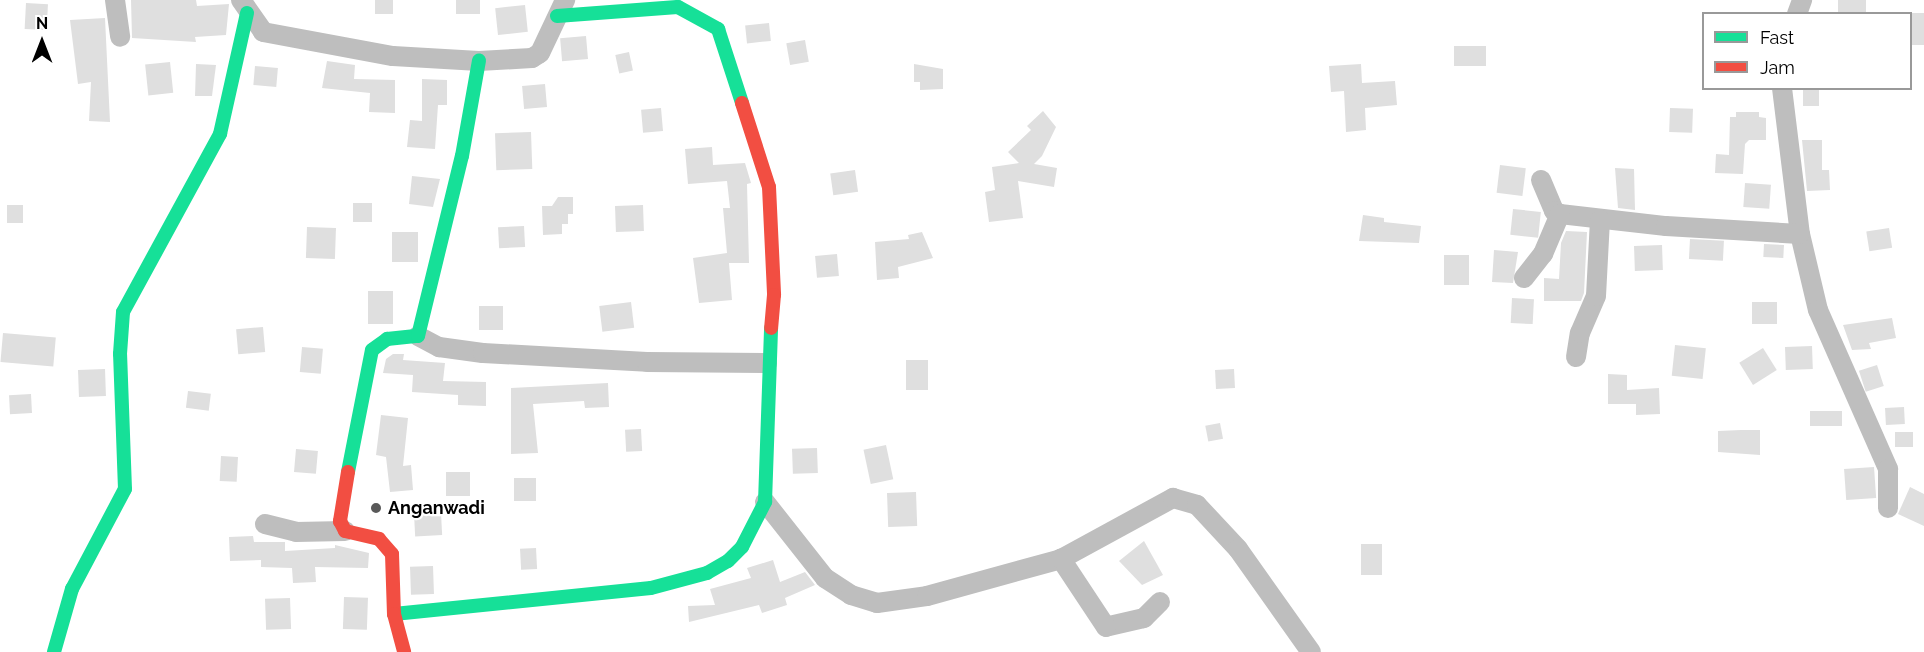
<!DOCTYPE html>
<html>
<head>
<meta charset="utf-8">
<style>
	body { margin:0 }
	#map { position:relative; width:1924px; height:652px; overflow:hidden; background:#fff; font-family:Raleway,sans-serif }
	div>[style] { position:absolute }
	.building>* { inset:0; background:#dfdfdf; transform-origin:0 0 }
	.street>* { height:20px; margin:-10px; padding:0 10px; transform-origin:10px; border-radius:10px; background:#bebebe }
	.fast>* { height:14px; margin:-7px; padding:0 7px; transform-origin:7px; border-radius:7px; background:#16e098 }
	.jam>* { height:14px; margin:-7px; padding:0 7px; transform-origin:7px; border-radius:7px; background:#f24e42 }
	.dots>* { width:16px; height:16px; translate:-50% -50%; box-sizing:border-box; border:3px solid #fff; border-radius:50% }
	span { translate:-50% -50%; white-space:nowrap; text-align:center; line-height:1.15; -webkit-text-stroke:4.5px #fff; paint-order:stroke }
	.poi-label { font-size:18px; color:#000; font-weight:700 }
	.left { translate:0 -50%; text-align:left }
	.legend { position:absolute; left:1702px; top:12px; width:210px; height:78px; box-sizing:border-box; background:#fff; border:2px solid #999; margin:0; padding:8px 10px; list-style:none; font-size:18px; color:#000 }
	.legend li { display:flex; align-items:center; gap:12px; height:30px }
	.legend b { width:30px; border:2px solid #999 }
	.north { position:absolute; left:12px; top:12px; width:60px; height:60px; -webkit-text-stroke:4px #fff; paint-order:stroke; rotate:0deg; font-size:16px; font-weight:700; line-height:24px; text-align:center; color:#000 }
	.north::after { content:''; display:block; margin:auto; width:21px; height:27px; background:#000; clip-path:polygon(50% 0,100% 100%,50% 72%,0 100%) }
</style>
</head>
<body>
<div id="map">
	<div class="building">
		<div style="clip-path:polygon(131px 0,196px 0,197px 6px,229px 4px,226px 35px,195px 37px,196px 42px,132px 38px)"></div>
		<div style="left:375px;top:0;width:18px;height:14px"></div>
		<div style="left:456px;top:0;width:24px;height:14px"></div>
		<div style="left:1838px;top:0;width:28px;height:14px"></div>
		<div style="left:26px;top:3px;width:22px;height:26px;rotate:3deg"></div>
		<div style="left:525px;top:5px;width:27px;height:30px;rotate:84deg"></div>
		<div style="left:1911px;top:13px;width:13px;height:32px"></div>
		<div style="clip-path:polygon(105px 18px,110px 122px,89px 121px,91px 82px,78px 84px,70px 20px)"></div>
		<div style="left:769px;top:23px;width:18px;height:24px;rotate:84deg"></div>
		<div style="left:586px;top:36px;width:23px;height:26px;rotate:85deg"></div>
		<div style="left:805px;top:40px;width:22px;height:19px;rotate:80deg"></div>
		<div style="left:1486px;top:46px;width:20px;height:32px;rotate:90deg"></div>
		<div style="left:629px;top:52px;width:19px;height:14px;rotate:78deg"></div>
		<div style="clip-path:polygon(327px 61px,355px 65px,354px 79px,395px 80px,395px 113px,369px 112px,370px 93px,322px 88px)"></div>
		<div style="left:170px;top:62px;width:31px;height:25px;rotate:84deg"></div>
		<div style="clip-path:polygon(196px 64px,216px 65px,212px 96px,195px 96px)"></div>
		<div style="clip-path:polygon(914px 64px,943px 69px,943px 89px,920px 90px,920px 82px,914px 82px)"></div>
		<div style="clip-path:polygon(1361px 64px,1362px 83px,1395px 81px,1397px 105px,1365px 108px,1366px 130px,1346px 132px,1344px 91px,1331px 92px,1329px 66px)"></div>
		<div style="left:255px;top:66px;width:23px;height:19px;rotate:5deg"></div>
		<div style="clip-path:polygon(422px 79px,447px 80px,447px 105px,438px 105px,435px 149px,407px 147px,410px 120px,422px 121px)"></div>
		<div style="left:545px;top:84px;width:23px;height:23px;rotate:85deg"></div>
		<div style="left:1803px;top:88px;width:16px;height:18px"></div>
		<div style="left:661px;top:108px;width:23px;height:20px;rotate:85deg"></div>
		<div style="left:1670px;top:108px;width:23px;height:24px;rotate:2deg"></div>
		<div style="clip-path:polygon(1043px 111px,1056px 127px,1042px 156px,1034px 164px,1057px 168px,1054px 187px,1018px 181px,1023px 218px,989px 222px,985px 192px,995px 190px,992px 167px,1019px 163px,1008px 152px,1031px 130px,1027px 126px)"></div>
		<div style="clip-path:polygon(1736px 112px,1759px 112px,1759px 117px,1766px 118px,1766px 140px,1749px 140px,1745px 144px,1743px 174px,1715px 173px,1716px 154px,1729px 155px,1730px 117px,1736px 117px)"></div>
		<div style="left:531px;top:132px;width:37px;height:36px;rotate:88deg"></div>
		<div style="clip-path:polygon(1802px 140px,1822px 140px,1822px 170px,1829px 170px,1830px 190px,1807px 191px)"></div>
		<div style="clip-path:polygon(712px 147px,713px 165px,745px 163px,751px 183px,747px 184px,749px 263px,729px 263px,732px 300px,699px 303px,693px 258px,727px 253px,723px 208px,730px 208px,727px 181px,688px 184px,685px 149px)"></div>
		<div style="left:1500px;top:165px;width:26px;height:28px;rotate:7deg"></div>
		<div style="clip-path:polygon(1615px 168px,1634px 169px,1635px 210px,1618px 208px)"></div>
		<div style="left:855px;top:170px;width:22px;height:25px;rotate:82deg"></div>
		<div style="clip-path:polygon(412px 176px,440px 179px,433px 207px,409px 204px)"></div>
		<div style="left:1745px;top:183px;width:26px;height:24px;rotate:4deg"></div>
		<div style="clip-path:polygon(558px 197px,573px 197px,573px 214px,568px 214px,568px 224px,562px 224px,562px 234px,543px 235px,542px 206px,552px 206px)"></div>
		<div style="left:353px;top:203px;width:19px;height:19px"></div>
		<div style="left:7px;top:205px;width:16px;height:18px"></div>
		<div style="left:643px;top:205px;width:26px;height:28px;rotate:88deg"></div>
		<div style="left:1513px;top:209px;width:28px;height:26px;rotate:6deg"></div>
		<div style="clip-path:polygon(1363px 215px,1384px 218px,1384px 222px,1421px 226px,1419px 243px,1359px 241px)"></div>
		<div style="left:524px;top:226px;width:21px;height:26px;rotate:87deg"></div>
		<div style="left:307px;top:227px;width:29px;height:31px;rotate:2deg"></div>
		<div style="left:1889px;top:228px;width:20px;height:23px;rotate:81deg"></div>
		<div style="clip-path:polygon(1566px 231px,1587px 232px,1584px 293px,1581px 301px,1544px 301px,1544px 278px,1559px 279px,1561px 243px)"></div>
		<div style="left:392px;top:232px;width:26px;height:30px"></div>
		<div style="clip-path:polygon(922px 232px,933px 258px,898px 267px,899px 278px,877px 280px,875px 242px,909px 239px,908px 235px)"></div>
		<div style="left:1690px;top:239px;width:34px;height:20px;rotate:3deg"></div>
		<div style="left:1764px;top:244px;width:20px;height:13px;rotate:3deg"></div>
		<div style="left:1662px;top:245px;width:25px;height:28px;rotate:88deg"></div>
		<div style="clip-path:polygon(1494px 250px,1518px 252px,1513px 283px,1492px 282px)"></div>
		<div style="left:837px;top:254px;width:22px;height:22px;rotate:85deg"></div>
		<div style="left:1444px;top:255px;width:25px;height:30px"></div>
		<div style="left:368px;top:291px;width:25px;height:33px"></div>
		<div style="left:1512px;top:298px;width:22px;height:25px;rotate:3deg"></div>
		<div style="left:631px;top:302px;width:26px;height:32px;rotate:83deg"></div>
		<div style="left:1752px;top:302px;width:25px;height:22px"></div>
		<div style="left:479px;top:306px;width:24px;height:24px"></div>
		<div style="clip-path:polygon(1892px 318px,1896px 338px,1869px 343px,1871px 349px,1852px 350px,1843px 325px)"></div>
		<div style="left:263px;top:327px;width:25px;height:27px;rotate:85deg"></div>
		<div style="left:3px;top:333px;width:53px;height:29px;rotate:5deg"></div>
		<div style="left:1675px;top:345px;width:31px;height:31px;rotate:6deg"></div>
		<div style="left:1812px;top:346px;width:23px;height:27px;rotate:88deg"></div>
		<div style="left:302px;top:347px;width:21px;height:25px;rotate:5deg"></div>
		<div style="left:1763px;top:348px;width:26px;height:28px;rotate:58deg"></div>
		<div style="clip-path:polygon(393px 354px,404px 354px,403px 360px,445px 363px,443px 381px,486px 382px,486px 406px,458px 405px,458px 395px,412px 392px,413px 375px,383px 373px,386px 359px)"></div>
		<div style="left:906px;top:360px;width:22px;height:30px"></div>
		<div style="left:1877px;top:365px;width:22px;height:19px;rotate:72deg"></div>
		<div style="left:105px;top:369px;width:27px;height:27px;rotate:88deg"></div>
		<div style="left:1234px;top:369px;width:19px;height:19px;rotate:87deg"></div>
		<div style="clip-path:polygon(1608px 374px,1627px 375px,1627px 390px,1659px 388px,1660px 414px,1636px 415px,1636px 404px,1608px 404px)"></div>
		<div style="clip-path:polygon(608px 383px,609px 407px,585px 408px,584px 401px,533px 404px,538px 453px,511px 454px,511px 388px)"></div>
		<div style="left:188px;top:391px;width:23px;height:17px;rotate:7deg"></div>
		<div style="left:31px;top:394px;width:19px;height:22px;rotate:87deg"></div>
		<div style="left:1904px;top:407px;width:17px;height:19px;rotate:87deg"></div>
		<div style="left:1842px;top:411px;width:15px;height:32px;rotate:90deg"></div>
		<div style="clip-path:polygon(381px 415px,408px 418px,403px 466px,411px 465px,413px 490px,390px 492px,386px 457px,376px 455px)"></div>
		<div style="left:1220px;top:423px;width:16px;height:15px;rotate:79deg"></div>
		<div style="left:641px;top:429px;width:22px;height:16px;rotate:87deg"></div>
		<div style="clip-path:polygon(1741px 430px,1760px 430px,1760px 455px,1718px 452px,1718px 431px)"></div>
		<div style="left:1895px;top:432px;width:18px;height:15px"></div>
		<div style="left:886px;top:445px;width:35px;height:23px;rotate:78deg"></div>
		<div style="left:817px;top:448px;width:25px;height:25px;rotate:88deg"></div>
		<div style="left:296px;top:449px;width:22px;height:23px;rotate:5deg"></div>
		<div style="left:221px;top:456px;width:17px;height:25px;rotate:3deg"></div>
		<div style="left:1874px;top:467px;width:31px;height:30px;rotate:86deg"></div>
		<div style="left:446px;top:472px;width:24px;height:24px"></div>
		<div style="left:514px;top:478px;width:22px;height:23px"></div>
		<div style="clip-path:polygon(1910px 487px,1924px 494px,1924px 526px,1898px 514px)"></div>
		<div style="left:916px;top:492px;width:34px;height:29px;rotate:88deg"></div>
		<div style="left:441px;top:513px;width:22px;height:27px;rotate:87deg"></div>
		<div style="clip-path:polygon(253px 536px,254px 542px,285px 542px,285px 551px,335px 548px,335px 545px,369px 553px,368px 568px,315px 567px,316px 582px,293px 583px,292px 568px,261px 567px,261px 560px,230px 561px,229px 537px)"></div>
		<div style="clip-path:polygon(1144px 541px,1163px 575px,1142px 585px,1119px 561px)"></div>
		<div style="left:1361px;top:544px;width:21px;height:31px"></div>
		<div style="left:536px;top:548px;width:21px;height:16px;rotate:87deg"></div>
		<div style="clip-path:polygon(773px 560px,780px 582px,805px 572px,815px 585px,785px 598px,787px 605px,762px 613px,759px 605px,689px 622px,688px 606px,715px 605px,710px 589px,751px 578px,747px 568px)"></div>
		<div style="left:433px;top:566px;width:28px;height:23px;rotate:88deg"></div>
		<div style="left:344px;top:597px;width:24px;height:32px;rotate:2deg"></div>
		<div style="left:290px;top:598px;width:31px;height:25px;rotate:88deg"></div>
	</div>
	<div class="street">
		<div style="left:115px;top:0;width:37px;rotate:82deg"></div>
		<div style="left:241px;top:0;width:39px;rotate:55deg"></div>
		<div style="left:263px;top:32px;width:132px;rotate:10.5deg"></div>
		<div style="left:393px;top:56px;width:86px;rotate:3.3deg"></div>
		<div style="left:479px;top:61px;width:53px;rotate:-3.2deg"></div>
		<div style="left:532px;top:58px;width:9px;rotate:-32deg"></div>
		<div style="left:540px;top:53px;width:59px;rotate:-64.7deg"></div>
		<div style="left:1797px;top:14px;width:15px;rotate:-70deg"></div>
		<div style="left:1782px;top:88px;width:147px;rotate:83deg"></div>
		<div style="left:1800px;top:234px;width:78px;rotate:76.7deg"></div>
		<div style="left:1818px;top:310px;width:174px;rotate:66.2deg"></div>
		<div style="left:1888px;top:469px;width:39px;rotate:90deg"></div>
		<div style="left:1541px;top:180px;width:34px;rotate:67deg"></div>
		<div style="left:1554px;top:211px;width:7px;rotate:27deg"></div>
		<div style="left:1560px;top:214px;width:107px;rotate:6.5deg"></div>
		<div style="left:1666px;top:226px;width:134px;rotate:3.4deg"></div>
		<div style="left:1524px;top:278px;width:31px;rotate:-52deg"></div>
		<div style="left:1543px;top:254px;width:43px;rotate:-67deg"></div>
		<div style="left:418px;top:336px;width:24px;rotate:28deg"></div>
		<div style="left:439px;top:347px;width:44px;rotate:7.8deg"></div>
		<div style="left:483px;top:353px;width:164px;rotate:3.1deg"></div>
		<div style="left:647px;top:362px;width:120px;rotate:0.5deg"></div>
		<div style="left:1576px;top:357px;width:24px;rotate:-81deg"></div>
		<div style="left:1580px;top:333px;width:40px;rotate:-66.6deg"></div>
		<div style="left:1596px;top:296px;width:76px;rotate:-87deg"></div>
		<div style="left:765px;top:502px;width:97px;rotate:51.7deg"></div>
		<div style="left:825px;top:578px;width:31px;rotate:33deg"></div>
		<div style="left:851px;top:595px;width:27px;rotate:17deg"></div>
		<div style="left:877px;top:603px;width:50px;rotate:-8deg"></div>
		<div style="left:927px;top:596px;width:139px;rotate:-15.4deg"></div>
		<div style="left:265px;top:524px;width:32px;rotate:14deg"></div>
		<div style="left:296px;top:532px;width:49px;rotate:-1.2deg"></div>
		<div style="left:1160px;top:602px;width:23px;rotate:135deg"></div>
		<div style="left:1144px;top:618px;width:39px;rotate:167deg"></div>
		<div style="left:1106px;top:627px;width:82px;rotate:-123.5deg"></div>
		<div style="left:1061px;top:559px;width:128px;rotate:-28.6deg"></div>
		<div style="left:1173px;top:498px;width:25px;rotate:16deg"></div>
		<div style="left:1197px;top:505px;width:60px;rotate:47deg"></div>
		<div style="left:1238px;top:549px;width:126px;rotate:54.7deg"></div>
	</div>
	<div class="fast">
		<div style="left:557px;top:16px;width:121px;rotate:-4.3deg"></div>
		<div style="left:678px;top:7px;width:46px;rotate:28.8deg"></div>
		<div style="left:718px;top:29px;width:78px;rotate:72deg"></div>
		<div style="left:348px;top:472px;width:124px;rotate:-78.9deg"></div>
		<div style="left:372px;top:350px;width:19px;rotate:-36deg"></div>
		<div style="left:387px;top:339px;width:31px;rotate:-6deg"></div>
		<div style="left:418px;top:336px;width:185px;rotate:-76.3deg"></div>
		<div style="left:462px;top:156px;width:97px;rotate:-79.9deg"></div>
		<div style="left:394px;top:614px;width:258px;rotate:-5.8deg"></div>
		<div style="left:651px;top:588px;width:58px;rotate:-15deg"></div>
		<div style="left:707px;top:573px;width:24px;rotate:-30deg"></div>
		<div style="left:728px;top:561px;width:20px;rotate:-45deg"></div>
		<div style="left:742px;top:547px;width:51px;rotate:-62.9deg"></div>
		<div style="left:765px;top:502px;width:174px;rotate:-88deg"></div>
		<div style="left:54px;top:652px;width:66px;rotate:-74.1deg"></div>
		<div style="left:72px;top:589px;width:113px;rotate:-62.1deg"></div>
		<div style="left:125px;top:489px;width:135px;rotate:-92.1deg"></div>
		<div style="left:120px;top:354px;width:42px;rotate:-85.9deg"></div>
		<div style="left:123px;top:312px;width:203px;rotate:-61.4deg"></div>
		<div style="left:220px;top:134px;width:124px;rotate:-77.4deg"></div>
	</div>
	<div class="jam">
		<div style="left:742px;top:103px;width:88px;rotate:72.2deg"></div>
		<div style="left:769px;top:187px;width:108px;rotate:87.3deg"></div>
		<div style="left:774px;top:295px;width:33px;rotate:95deg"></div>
		<div style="left:348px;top:472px;width:50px;rotate:99.3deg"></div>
		<div style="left:340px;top:521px;width:11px;rotate:63deg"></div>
		<div style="left:345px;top:531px;width:35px;rotate:13deg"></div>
		<div style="left:379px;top:539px;width:20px;rotate:49deg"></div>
		<div style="left:392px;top:554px;width:60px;rotate:88.1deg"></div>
		<div style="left:394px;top:614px;width:39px;rotate:75deg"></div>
	</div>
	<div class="dots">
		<div style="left:376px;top:508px;background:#595959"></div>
	</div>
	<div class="poi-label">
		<span class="left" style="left:388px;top:508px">Anganwadi</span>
	</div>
	<ul class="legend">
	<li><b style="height:8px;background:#16e098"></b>Fast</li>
	<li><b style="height:8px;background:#f24e42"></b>Jam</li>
	</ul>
	<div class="north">N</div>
</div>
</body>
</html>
